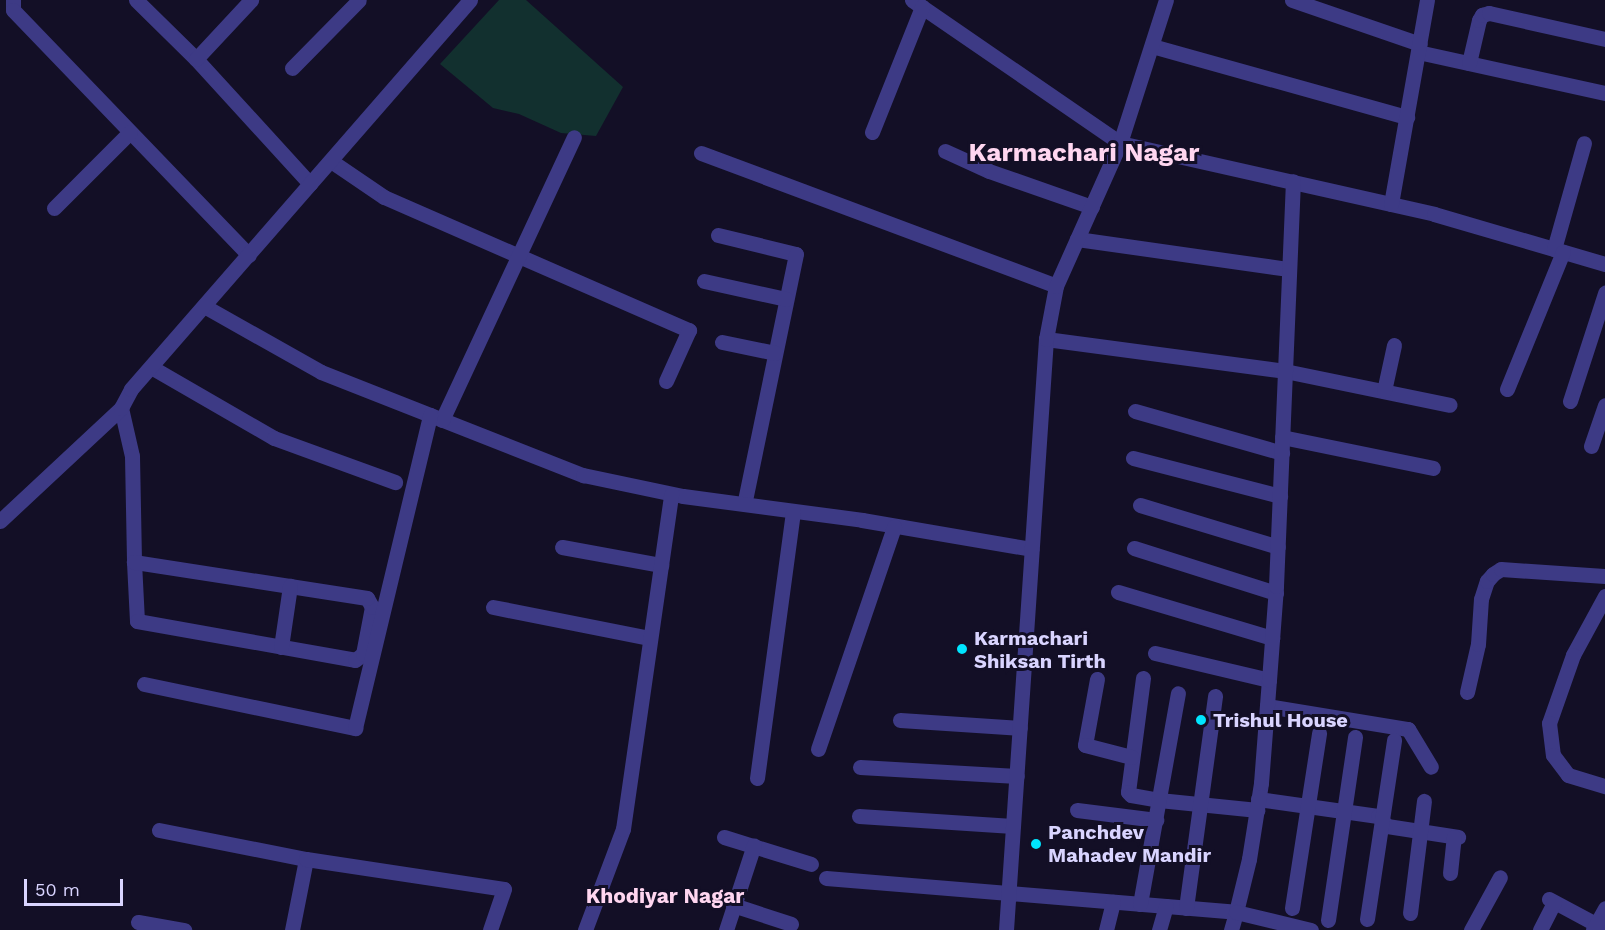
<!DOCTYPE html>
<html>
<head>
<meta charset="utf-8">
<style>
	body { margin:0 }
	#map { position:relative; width:1605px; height:930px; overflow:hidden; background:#130f26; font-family:"Work Sans",sans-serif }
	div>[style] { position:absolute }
	.green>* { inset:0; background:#12302f }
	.minor>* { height:15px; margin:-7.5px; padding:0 7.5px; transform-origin:7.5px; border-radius:7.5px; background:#3d3a85 }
	.dots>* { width:16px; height:16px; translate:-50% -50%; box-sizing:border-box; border:3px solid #130f26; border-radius:50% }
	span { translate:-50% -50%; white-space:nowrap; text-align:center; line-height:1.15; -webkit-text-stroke:6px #130f26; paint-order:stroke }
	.poi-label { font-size:20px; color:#d9d4ff; font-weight:700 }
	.left { translate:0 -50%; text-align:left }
	.neighbourhood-label { font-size:21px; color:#ffd6f0; font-weight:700 }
	.district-label { font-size:26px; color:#ffd6f0; font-weight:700 }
	.scale { position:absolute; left:24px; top:879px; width:99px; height:27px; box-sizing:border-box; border:3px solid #d9d4ff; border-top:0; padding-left:8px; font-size:18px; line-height:21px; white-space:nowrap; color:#d9d4ff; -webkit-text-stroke:4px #130f26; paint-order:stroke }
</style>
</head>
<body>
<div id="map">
	<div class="green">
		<div style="clip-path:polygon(499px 0,526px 0,623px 87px,596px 136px,561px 133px,519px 114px,493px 108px,440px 64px)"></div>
	</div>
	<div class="minor">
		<div style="left:13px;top:0;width:10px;rotate:90deg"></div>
		<div style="left:13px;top:10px;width:340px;rotate:46.1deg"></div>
		<div style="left:136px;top:0;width:84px;rotate:44.5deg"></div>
		<div style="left:196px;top:59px;width:169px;rotate:47.6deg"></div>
		<div style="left:912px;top:0;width:252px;rotate:34.5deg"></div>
		<div style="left:1120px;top:143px;width:322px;rotate:12.7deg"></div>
		<div style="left:1434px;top:214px;width:178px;rotate:16.3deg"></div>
		<div style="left:1292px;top:0;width:135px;rotate:19deg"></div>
		<div style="left:1152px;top:46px;width:265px;rotate:15.6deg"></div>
		<div style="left:1418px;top:52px;width:191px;rotate:12.4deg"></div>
		<div style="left:196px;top:59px;width:81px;rotate:-47deg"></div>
		<div style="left:1469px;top:63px;width:44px;rotate:-76.9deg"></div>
		<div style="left:1479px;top:20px;width:6px;rotate:-59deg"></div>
		<div style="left:1482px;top:15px;width:7px;rotate:-16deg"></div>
		<div style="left:1489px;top:13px;width:119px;rotate:12.6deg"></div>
		<div style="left:292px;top:68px;width:95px;rotate:-45.4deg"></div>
		<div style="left:872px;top:132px;width:135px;rotate:-68.2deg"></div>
		<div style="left:945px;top:151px;width:48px;rotate:24.4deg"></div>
		<div style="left:989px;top:171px;width:109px;rotate:19.3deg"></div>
		<div style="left:701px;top:153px;width:379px;rotate:20.5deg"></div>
		<div style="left:331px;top:161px;width:64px;rotate:34.2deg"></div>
		<div style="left:384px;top:197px;width:333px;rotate:23.6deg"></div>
		<div style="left:689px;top:330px;width:56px;rotate:114.3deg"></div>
		<div style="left:1391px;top:204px;width:207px;rotate:-80deg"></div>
		<div style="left:54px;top:208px;width:107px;rotate:-45deg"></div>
		<div style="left:718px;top:235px;width:80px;rotate:13.7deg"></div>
		<div style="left:796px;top:254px;width:255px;rotate:101.7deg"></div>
		<div style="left:1077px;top:239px;width:214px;rotate:8.1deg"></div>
		<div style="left:1554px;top:249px;width:110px;rotate:-74.2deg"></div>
		<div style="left:704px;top:281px;width:84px;rotate:12.4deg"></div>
		<div style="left:204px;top:306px;width:134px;rotate:29.4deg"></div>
		<div style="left:321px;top:372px;width:282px;rotate:21.5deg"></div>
		<div style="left:583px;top:475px;width:102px;rotate:11.9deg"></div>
		<div style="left:683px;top:496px;width:181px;rotate:7.6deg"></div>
		<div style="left:862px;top:520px;width:172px;rotate:9.7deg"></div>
		<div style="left:1046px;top:339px;width:241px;rotate:7.6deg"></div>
		<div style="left:1285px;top:371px;width:168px;rotate:11.6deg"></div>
		<div style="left:722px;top:342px;width:54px;rotate:11.7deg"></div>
		<div style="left:151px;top:367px;width:142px;rotate:30deg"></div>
		<div style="left:274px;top:438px;width:129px;rotate:20deg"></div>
		<div style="left:1507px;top:389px;width:148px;rotate:-67.8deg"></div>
		<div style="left:1384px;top:391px;width:47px;rotate:-77.7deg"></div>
		<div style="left:1570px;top:401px;width:114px;rotate:-72deg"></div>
		<div style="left:121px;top:408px;width:49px;rotate:77.1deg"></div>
		<div style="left:132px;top:456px;width:106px;rotate:88.9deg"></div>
		<div style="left:134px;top:562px;width:59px;rotate:87.1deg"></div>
		<div style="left:137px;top:621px;width:221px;rotate:10.1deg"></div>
		<div style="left:355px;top:660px;width:10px;rotate:-37deg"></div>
		<div style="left:363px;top:654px;width:48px;rotate:-79.2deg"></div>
		<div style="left:372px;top:607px;width:10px;rotate:-119deg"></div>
		<div style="left:367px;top:598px;width:236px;rotate:-171.2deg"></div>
		<div style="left:1135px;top:411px;width:153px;rotate:15.9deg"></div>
		<div style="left:442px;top:420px;width:312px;rotate:-65deg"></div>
		<div style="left:1282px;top:437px;width:154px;rotate:11.6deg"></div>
		<div style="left:1591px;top:446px;width:43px;rotate:-71.1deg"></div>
		<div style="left:1133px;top:458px;width:152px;rotate:14.5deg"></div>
		<div style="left:1140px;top:505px;width:144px;rotate:16.9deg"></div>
		<div style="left:0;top:521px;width:166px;rotate:-43deg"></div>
		<div style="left:121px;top:408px;width:21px;rotate:-62deg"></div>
		<div style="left:131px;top:389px;width:516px;rotate:-48.93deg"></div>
		<div style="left:562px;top:547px;width:101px;rotate:10.3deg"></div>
		<div style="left:1134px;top:548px;width:149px;rotate:17.6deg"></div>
		<div style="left:1118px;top:592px;width:161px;rotate:16.6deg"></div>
		<div style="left:1605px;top:596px;width:67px;rotate:118.5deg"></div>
		<div style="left:1573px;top:655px;width:72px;rotate:109.4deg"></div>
		<div style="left:1549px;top:723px;width:32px;rotate:83deg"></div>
		<div style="left:1553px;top:755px;width:25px;rotate:53deg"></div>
		<div style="left:1568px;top:775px;width:39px;rotate:17deg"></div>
		<div style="left:493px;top:607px;width:160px;rotate:11.2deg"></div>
		<div style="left:281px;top:647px;width:62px;rotate:-81.6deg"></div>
		<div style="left:1155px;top:653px;width:117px;rotate:13.3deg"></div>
		<div style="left:1143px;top:678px;width:115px;rotate:97.5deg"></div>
		<div style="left:1128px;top:792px;width:4px;rotate:45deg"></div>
		<div style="left:1131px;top:795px;width:28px;rotate:10deg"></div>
		<div style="left:1159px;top:800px;width:99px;rotate:5.8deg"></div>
		<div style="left:1097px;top:679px;width:67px;rotate:100.3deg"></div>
		<div style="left:1085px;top:745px;width:48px;rotate:14.6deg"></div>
		<div style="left:144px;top:684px;width:216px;rotate:11.8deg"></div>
		<div style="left:355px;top:728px;width:322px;rotate:-76.5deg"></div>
		<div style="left:1467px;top:692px;width:49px;rotate:-77.1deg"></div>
		<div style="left:1478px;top:644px;width:45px;rotate:-86.2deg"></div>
		<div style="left:1481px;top:599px;width:19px;rotate:-72deg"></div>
		<div style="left:1487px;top:581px;width:9px;rotate:-49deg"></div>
		<div style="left:1493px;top:574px;width:9px;rotate:-32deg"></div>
		<div style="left:1501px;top:569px;width:104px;rotate:3.9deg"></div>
		<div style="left:1267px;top:706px;width:143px;rotate:9.3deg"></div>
		<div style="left:1408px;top:729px;width:44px;rotate:58.8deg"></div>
		<div style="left:900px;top:720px;width:120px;rotate:3.8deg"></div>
		<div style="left:818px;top:749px;width:235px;rotate:-71.1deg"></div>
		<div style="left:860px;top:767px;width:157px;rotate:3.3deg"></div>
		<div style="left:757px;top:778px;width:269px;rotate:-82.3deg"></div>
		<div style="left:1258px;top:799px;width:121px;rotate:8.1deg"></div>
		<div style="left:1378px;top:816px;width:13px;rotate:48deg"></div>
		<div style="left:1387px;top:826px;width:72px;rotate:8.8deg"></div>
		<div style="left:1077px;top:810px;width:80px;rotate:7.2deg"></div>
		<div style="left:859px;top:816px;width:154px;rotate:3.7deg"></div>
		<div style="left:159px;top:830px;width:150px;rotate:11.2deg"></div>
		<div style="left:724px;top:837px;width:91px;rotate:17.2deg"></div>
		<div style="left:1450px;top:873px;width:36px;rotate:-84deg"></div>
		<div style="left:826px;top:878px;width:411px;rotate:4.7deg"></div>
		<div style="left:1236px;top:912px;width:55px;rotate:-76.2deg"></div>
		<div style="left:1249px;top:859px;width:77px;rotate:-81deg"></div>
		<div style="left:1261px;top:783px;width:103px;rotate:-85.6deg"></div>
		<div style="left:1269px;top:680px;width:94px;rotate:-85.7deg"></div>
		<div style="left:1276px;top:586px;width:405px;rotate:-87.6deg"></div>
		<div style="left:1549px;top:899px;width:64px;rotate:28.2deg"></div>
		<div style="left:1140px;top:904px;width:214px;rotate:-79.8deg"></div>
		<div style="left:733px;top:905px;width:61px;rotate:18.1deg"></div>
		<div style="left:1186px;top:908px;width:214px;rotate:-82.2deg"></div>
		<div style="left:1292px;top:908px;width:177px;rotate:-81.2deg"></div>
		<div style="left:1410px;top:913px;width:113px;rotate:-82.9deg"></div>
		<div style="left:1367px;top:919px;width:181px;rotate:-81.4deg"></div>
		<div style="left:1328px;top:920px;width:185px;rotate:-81.6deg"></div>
		<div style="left:138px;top:922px;width:47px;rotate:9.9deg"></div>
		<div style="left:292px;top:930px;width:72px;rotate:-78.8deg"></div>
		<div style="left:306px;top:859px;width:200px;rotate:8.6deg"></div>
		<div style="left:504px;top:889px;width:43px;rotate:108.9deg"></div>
		<div style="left:585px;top:930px;width:108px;rotate:-69.4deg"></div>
		<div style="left:623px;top:829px;width:338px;rotate:-81.8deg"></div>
		<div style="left:726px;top:930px;width:89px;rotate:-71.8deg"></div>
		<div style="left:1006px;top:930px;width:592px;rotate:-86.13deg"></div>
		<div style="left:1046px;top:339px;width:54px;rotate:-79.3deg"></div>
		<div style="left:1056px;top:286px;width:157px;rotate:-65.9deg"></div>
		<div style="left:1120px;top:143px;width:150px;rotate:-72.2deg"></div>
		<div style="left:1106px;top:930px;width:29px;rotate:-76deg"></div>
		<div style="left:1159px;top:930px;width:25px;rotate:-74deg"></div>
		<div style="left:1231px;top:930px;width:19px;rotate:-74deg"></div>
		<div style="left:1236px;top:912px;width:77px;rotate:13.5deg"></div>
		<div style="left:1471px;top:930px;width:60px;rotate:-61.3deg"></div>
		<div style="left:1540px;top:930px;width:31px;rotate:-63deg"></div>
		<div style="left:1593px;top:930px;width:25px;rotate:-61deg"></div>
	</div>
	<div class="dots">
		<div style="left:962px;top:649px;background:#00e5ff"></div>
		<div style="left:1201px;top:720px;background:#00e5ff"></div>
		<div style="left:1036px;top:844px;background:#00e5ff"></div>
	</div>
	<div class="poi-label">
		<span class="left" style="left:974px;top:650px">Karmachari<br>Shiksan Tirth</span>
		<span class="left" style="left:1213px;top:720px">Trishul House</span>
		<span class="left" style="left:1048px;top:844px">Panchdev<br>Mahadev Mandir</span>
	</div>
	<div class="neighbourhood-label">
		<span style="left:665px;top:896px">Khodiyar Nagar</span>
	</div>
	<div class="district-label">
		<span style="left:1084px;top:153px">Karmachari Nagar</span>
	</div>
	<div class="scale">50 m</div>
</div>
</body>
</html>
